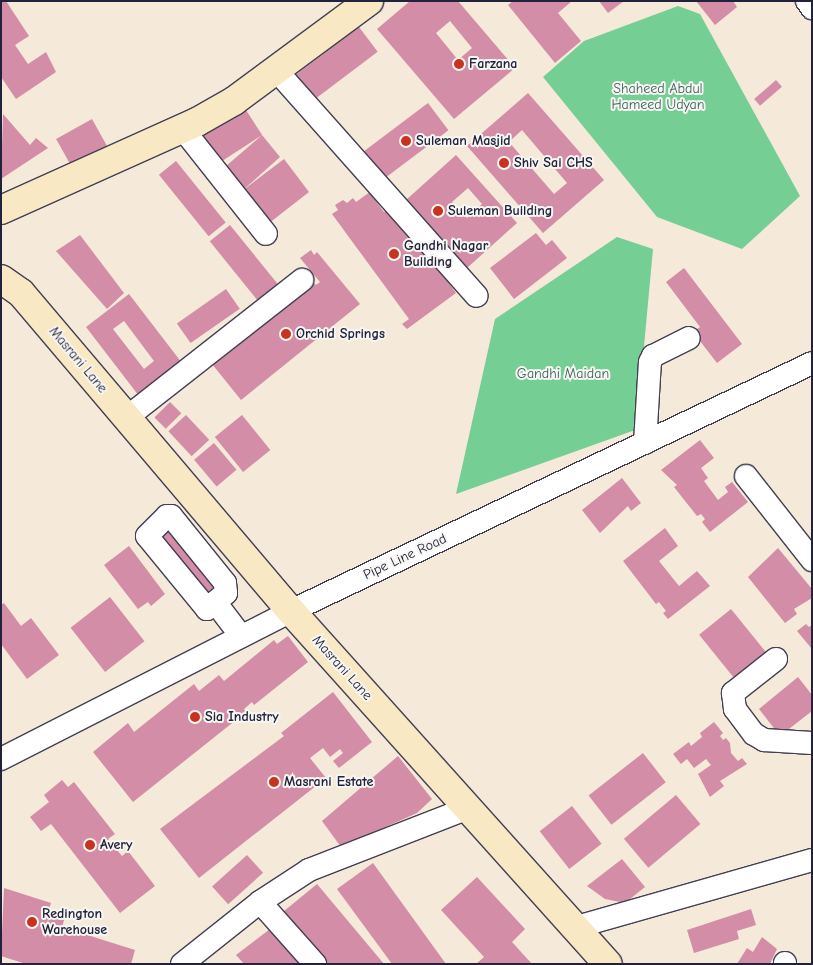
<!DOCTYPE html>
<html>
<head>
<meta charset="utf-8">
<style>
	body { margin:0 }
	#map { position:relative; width:813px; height:965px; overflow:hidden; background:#f5e9d9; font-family:"Comic Neue",sans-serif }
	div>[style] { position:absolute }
	.green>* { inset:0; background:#75ce94 }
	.building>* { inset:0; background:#d38da6; transform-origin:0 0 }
	.roads { filter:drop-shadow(1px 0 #424053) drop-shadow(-1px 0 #424053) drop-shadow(0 1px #424053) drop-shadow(0 -1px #424053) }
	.street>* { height:22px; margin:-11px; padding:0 11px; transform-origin:11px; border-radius:11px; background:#fff }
	.secondary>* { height:28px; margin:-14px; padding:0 14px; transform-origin:14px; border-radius:14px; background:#f8e8c3 }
	.dots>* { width:14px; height:14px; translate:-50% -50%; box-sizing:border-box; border:2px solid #f6f6f2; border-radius:50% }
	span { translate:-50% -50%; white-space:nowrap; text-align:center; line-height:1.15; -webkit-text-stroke:4px #f6f6f2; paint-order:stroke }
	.poi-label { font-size:14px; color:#22223b; font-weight:700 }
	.left { translate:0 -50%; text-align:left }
	.park-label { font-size:14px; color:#3f5e5a }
	.street-label { font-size:14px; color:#22223b }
	.frame { position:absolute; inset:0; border:2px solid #22223b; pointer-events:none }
</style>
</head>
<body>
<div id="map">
	<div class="green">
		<div style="clip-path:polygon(678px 6px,700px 14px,800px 196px,742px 249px,657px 217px,543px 77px,584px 41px)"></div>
		<div style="clip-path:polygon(617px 237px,653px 249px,641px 379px,652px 424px,456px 494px,495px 319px)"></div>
	</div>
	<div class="building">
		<div style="clip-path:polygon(1px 1px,6px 1px,29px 36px,15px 45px,28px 64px,46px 52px,56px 72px,16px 99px,1px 77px)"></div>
		<div style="clip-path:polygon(evenodd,410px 1px,458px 1px,515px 68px,454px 119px,377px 29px,410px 1px,450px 21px,472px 48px,458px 60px,436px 33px,450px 21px)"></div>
		<div style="clip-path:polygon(513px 1px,572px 1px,558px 13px,581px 41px,555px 63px,508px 5px)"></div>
		<div style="clip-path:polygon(599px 1px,624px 1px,608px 13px)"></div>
		<div style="clip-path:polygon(696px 1px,733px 1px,737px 7px,715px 25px)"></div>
		<div style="left:359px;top:27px;width:31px;height:80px;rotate:53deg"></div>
		<div style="left:776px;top:80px;width:9px;height:29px;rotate:49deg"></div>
		<div style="clip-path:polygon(evenodd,528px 93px,604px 180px,543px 233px,467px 146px,528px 93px,522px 130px,567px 183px,554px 194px,509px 142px,522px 130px)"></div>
		<div style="left:428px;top:103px;width:34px;height:81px;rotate:53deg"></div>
		<div style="left:242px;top:104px;width:37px;height:60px;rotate:57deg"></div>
		<div style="clip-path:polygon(3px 114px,30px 145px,36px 138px,48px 148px,1px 179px)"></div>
		<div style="left:92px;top:119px;width:31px;height:41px;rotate:61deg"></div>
		<div style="clip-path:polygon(262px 135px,280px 157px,242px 191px,284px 159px,309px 192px,264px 227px,218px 173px)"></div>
		<div style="clip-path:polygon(evenodd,456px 155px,517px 223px,467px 268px,406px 200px,456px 155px,468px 188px,482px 204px,467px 218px,452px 202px,468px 188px)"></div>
		<div style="left:176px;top:161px;width:79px;height:22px;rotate:51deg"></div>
		<div style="clip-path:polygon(374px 189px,379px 197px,375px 200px,384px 212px,388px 209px,415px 236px,456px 293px,407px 329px,402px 324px,409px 319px,332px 214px,338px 210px,335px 205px,343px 200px,347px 203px,353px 198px,356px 202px)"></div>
		<div style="left:230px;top:225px;width:82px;height:26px;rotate:51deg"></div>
		<div style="clip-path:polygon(536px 233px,546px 245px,552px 240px,567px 258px,514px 299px,490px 268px)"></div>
		<div style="clip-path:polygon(80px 235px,124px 293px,107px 309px,56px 251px)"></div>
		<div style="clip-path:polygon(311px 250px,314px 255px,317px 252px,360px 304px,241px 400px,212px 364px,313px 282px,316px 285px,320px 282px,300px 258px)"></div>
		<div style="clip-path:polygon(684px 268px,742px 344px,717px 363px,693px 332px,700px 327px,666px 282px)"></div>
		<div style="left:226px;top:289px;width:24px;height:60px;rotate:55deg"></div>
		<div style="clip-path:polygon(evenodd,129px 294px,182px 363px,139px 396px,86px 327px,129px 294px,124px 321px,154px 361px,144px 369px,113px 329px,124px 321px)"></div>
		<div style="left:170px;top:402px;width:16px;height:22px;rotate:45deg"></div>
		<div style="left:186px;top:415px;width:34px;height:24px;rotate:47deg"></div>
		<div style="left:242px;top:415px;width:45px;height:35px;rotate:51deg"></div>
		<div style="clip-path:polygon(700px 440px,714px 458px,701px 468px,708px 478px,704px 481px,718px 500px,728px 492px,725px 487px,732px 482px,748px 502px,710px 532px,702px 522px,705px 519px,701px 514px,697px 516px,674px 487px,677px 485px,661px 470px)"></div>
		<div style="left:214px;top:443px;width:35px;height:26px;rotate:50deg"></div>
		<div style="clip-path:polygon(622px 478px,641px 503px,631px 511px,628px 506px,600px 533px,582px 510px)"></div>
		<div style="clip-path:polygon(169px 519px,220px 590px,205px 605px,149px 536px)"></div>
		<div style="clip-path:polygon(665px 528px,678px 546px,659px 561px,679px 586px,697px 571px,710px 586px,668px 619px,663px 613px,666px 611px,659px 602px,656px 604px,623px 561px)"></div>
		<div style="clip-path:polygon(129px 546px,165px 594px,151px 606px,148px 602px,138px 609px,104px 565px)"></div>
		<div style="clip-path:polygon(778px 548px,812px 589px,812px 598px,794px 609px,797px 614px,785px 623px,748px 577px)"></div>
		<div style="left:110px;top:597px;width:56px;height:50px;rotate:52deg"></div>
		<div style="clip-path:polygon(4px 603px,21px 626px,31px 618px,59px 655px,27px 679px,1px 644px,1px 605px)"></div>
		<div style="left:731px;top:609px;width:59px;height:41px;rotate:51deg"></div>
		<div style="clip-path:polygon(806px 624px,809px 627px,812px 625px,812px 649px,797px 631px)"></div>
		<div style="clip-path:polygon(288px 636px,308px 662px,254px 705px,252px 702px,244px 709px,246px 712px,133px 802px,93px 752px,128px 723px,134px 732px,194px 684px,199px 691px,219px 675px,224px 681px,274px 640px,277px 644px)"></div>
		<div style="clip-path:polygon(798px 677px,812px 695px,812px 711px,780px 736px,759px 709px)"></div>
		<div style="clip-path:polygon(333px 692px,372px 742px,339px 768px,333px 761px,343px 753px,340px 749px,330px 757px,323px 748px,310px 758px,326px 778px,199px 878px,160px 829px,284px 736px,281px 733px)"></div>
		<div style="clip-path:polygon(714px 722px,723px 733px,720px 736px,723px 740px,726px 738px,730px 743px,731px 753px,738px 761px,742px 758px,747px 764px,720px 781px,724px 786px,710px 797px,698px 774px,711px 765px,706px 759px,694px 768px,687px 759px,681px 764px,673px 754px,689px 742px,691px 746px,702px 737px,700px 733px)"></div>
		<div style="left:643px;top:753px;width:37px;height:69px;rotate:52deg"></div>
		<div style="clip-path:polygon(398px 756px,432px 799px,417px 813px,341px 847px,322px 821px)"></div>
		<div style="clip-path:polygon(62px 780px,68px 787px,74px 782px,115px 834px,108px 839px,122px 856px,128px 851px,155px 886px,120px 913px,51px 824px,41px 831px,30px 817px,49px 802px,44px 795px)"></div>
		<div style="left:676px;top:795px;width:38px;height:68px;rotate:50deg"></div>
		<div style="left:572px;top:806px;width:48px;height:41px;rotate:52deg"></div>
		<div style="left:247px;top:855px;width:24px;height:47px;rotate:48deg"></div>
		<div style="clip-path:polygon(622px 859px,645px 887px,625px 903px,605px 899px,587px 886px)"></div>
		<div style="clip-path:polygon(373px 863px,446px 964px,392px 964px,337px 889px)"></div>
		<div style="clip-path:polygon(477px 877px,525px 929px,512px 942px,532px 964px,476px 964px,484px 957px,441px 910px)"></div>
		<div style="clip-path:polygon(317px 884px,384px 964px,320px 964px,278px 916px)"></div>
		<div style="clip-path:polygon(4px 888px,51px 903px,48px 912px,65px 917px,62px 927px,135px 950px,131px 964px,26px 964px,1px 956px)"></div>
		<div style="clip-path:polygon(751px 909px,756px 925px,737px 931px,739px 939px,694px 953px,687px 930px)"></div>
		<div style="clip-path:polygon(274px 926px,308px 964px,244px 964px,236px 955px)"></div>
		<div style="clip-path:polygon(762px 937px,777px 949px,770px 964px,737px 964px,747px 948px,753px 952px)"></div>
	</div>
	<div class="roads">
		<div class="street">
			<div style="left:807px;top:1px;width:9px;rotate:54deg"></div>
			<div style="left:276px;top:70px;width:302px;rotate:48.4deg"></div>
			<div style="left:182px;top:128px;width:135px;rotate:51.6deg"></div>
			<div style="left:126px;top:418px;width:224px;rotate:-38.1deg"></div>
			<div style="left:645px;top:443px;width:81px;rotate:-86.5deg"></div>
			<div style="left:650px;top:362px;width:7px;rotate:-63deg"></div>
			<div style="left:653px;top:356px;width:40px;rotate:-26.6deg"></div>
			<div style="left:746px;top:476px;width:107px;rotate:51.8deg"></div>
			<div style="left:167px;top:516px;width:4px"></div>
			<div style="left:171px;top:516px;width:86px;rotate:51.1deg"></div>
			<div style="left:225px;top:583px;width:10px;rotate:84deg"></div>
			<div style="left:226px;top:593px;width:25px;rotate:140deg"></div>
			<div style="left:207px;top:609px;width:94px;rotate:-129.4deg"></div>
			<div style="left:147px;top:536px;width:28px;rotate:-45deg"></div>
			<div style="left:215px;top:602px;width:43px;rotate:52.6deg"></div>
			<div style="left:776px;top:659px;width:55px;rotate:141.7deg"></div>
			<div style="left:733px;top:693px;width:16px;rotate:83deg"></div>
			<div style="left:735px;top:709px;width:31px;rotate:53deg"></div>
			<div style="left:754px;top:734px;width:12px;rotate:31deg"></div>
			<div style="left:764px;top:740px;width:48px;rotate:3.6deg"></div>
			<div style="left:1px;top:759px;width:326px;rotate:-27deg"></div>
			<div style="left:291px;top:611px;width:577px;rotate:-25.45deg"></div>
			<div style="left:260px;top:902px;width:83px;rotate:48.4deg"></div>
			<div style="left:573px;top:928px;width:248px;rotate:-15.9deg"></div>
			<div style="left:182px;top:964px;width:100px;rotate:-38.5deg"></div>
			<div style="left:260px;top:902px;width:59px;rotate:-33.1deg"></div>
			<div style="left:309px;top:870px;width:171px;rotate:-21.3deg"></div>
			<div style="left:785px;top:964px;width:1px;rotate:-90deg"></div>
		</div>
		<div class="secondary">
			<div style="left:1px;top:210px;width:215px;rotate:-24.2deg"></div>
			<div style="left:197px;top:122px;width:43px;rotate:-29.6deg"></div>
			<div style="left:234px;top:101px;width:168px;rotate:-36.5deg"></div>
			<div style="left:1px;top:279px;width:24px;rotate:35deg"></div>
			<div style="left:21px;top:293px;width:417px;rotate:49.7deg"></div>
			<div style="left:291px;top:611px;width:474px;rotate:48.1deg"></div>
		</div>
	</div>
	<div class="dots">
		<div style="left:459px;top:64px;background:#c8321e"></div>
		<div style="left:406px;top:141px;background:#c8321e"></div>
		<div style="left:504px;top:163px;background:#c8321e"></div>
		<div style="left:438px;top:211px;background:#c8321e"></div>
		<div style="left:394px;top:254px;background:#c8321e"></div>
		<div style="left:286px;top:334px;background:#c8321e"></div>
		<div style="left:195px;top:717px;background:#c8321e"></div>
		<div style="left:274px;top:782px;background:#c8321e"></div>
		<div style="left:90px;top:845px;background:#c8321e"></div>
		<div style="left:32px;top:922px;background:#c8321e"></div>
	</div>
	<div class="poi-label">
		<span class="left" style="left:469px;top:64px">Farzana</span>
		<span class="left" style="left:416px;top:141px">Suleman Masjid</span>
		<span class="left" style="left:514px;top:163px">Shiv Sai CHS</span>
		<span class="left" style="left:448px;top:211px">Suleman Building</span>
		<span class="left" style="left:404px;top:254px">Gandhi Nagar<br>Building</span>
		<span class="left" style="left:296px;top:334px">Orchid Springs</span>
		<span class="left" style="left:205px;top:717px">Sia Industry</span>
		<span class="left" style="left:284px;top:782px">Masrani Estate</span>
		<span class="left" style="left:100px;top:845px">Avery</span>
		<span class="left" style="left:42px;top:922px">Redington<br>Warehouse</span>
	</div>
	<div class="park-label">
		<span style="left:658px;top:97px">Shaheed Abdul<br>Hameed Udyan</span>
		<span style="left:563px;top:374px">Gandhi Maidan</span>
	</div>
	<div class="street-label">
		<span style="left:78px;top:360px;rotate:50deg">Masrani Lane</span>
		<span style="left:405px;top:557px;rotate:-25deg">Pipe Line Road</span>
		<span style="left:342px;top:668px;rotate:48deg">Masrani Lane</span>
	</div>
	<div class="frame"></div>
</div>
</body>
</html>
